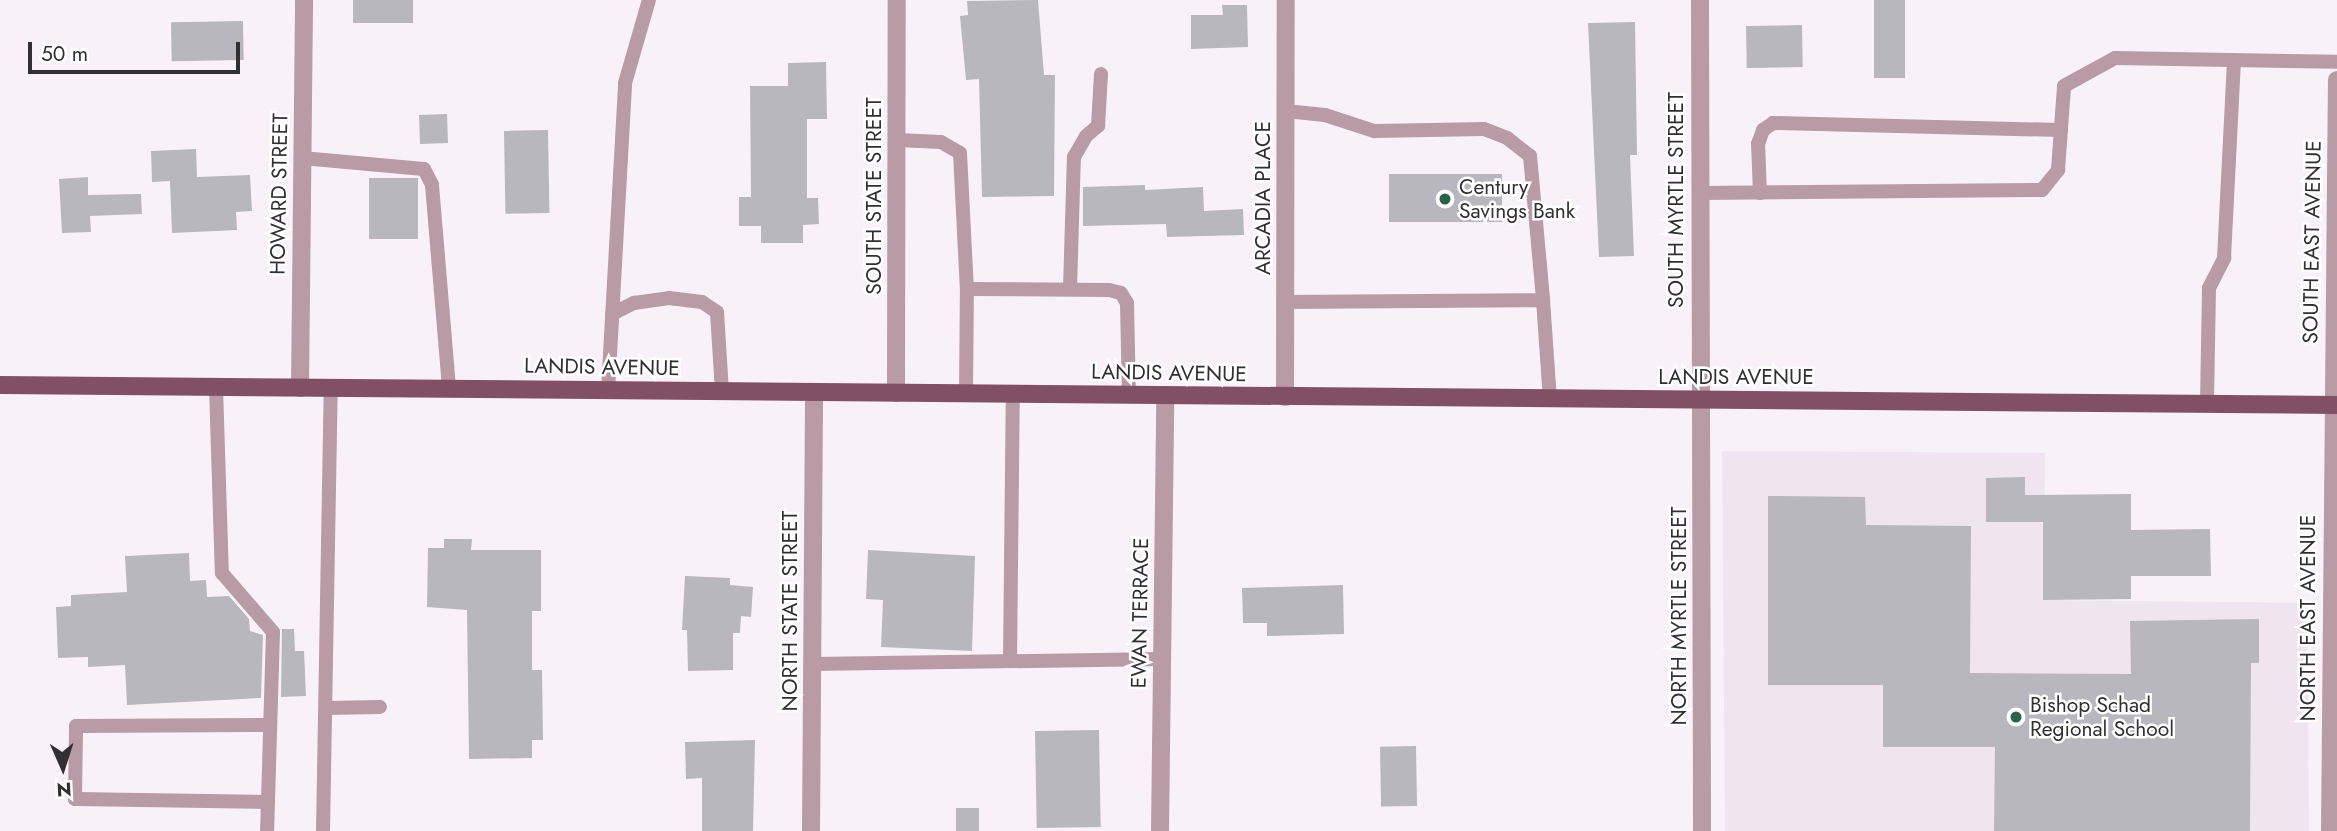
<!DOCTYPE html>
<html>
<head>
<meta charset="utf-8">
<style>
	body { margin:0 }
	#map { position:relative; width:2337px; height:831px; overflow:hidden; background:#f8f2f8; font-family:Jost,sans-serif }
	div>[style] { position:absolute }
	.built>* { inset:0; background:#efe4ef }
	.building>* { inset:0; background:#b8b7bd; transform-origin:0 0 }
	.lane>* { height:14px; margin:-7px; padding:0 7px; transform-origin:7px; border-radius:7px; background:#b89ba4 }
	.street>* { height:18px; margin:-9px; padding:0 9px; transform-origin:9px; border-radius:9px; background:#b89ba4 }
	.primary>* { height:18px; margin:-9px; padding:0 9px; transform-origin:9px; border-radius:9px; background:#815163 }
	.dots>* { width:19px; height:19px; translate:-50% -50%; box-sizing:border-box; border:4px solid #fff; border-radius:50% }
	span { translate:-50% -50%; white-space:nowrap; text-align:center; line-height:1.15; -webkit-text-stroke:5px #fff; paint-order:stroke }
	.poi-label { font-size:21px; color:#312f31 }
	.left { translate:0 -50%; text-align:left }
	.street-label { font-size:21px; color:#312f31 }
	.north { position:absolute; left:28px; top:733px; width:70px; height:70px; -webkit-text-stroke:5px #fff; paint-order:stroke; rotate:177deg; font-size:19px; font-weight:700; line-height:28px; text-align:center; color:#312f31 }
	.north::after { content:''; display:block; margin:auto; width:24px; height:32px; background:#312f31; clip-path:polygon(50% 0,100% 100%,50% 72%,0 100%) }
	.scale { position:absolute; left:28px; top:42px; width:212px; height:32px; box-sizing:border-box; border:4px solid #312f31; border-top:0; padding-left:9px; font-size:21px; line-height:24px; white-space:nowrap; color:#312f31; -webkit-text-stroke:5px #fff; paint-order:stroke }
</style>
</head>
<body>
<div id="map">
	<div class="built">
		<div style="clip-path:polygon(1722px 451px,2045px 453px,2044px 600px,2307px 603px,2309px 831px,1725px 831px)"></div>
	</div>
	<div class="building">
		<div style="left:353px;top:0;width:60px;height:23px"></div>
		<div style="clip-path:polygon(1038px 0,1044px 75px,1055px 75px,1054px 196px,982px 197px,979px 79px,966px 80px,960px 16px,968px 15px,967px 1px)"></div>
		<div style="left:1874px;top:0;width:31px;height:78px"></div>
		<div style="clip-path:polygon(1222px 5px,1247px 5px,1248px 47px,1191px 49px,1191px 15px,1223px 15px)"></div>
		<div style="left:243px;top:21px;width:39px;height:72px;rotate:89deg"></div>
		<div style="clip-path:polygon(1635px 22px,1637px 155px,1630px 155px,1634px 256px,1599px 257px,1588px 23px)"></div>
		<div style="left:1802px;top:25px;width:42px;height:56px;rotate:89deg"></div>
		<div style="clip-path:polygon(826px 62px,827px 119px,807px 119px,807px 198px,818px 198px,819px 224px,803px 225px,803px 243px,761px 243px,761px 226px,739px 226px,739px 197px,751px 197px,750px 86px,788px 86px,788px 63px)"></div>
		<div style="left:447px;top:114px;width:29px;height:28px;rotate:88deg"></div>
		<div style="left:548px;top:130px;width:83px;height:44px;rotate:89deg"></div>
		<div style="clip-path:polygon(196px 149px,197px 177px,250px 175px,252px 211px,236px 212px,237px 230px,172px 233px,170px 181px,152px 182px,151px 151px)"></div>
		<div style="left:1502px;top:174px;width:48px;height:113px;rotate:90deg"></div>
		<div style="clip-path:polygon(88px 177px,88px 195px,141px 194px,142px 214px,90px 216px,91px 232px,62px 233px,59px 179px)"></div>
		<div style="left:369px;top:178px;width:49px;height:61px"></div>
		<div style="clip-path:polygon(1145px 185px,1145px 190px,1203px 187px,1204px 211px,1243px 209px,1244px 235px,1167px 237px,1166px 224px,1083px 226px,1083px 187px)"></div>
		<div style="clip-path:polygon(2025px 477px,2025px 495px,2131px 494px,2131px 530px,2210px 529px,2211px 576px,2131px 576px,2131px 599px,2043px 600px,2043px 522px,1986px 522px,1986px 478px)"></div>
		<div style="clip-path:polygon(1768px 496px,1865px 497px,1866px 525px,1971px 526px,1970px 673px,2131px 674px,2130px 621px,2259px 619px,2259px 663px,2251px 663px,2250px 831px,1994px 831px,1995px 747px,1883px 747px,1883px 685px,1768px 685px)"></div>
		<div style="clip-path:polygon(444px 539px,472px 539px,471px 550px,541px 550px,541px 611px,532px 611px,532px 670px,542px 670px,543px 740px,532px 740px,532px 758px,469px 759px,467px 610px,427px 607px,428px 548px,444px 548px)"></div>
		<div style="clip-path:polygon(868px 550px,975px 556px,972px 651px,881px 647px,883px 600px,866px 599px)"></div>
		<div style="clip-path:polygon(189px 553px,190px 581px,206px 580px,207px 597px,229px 596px,249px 619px,250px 631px,263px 635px,261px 698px,127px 705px,125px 665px,88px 667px,88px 657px,58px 658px,56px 607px,71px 606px,71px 595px,127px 592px,125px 556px)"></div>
		<div style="clip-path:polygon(685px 576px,730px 578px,730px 585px,753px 587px,751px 617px,741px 616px,740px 633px,733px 633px,733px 670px,688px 671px,687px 630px,682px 630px)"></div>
		<div style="clip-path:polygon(1343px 585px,1344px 634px,1267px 636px,1267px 623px,1243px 623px,1242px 588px)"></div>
		<div style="clip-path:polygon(282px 629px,294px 629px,295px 651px,304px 651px,306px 696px,281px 697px)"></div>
		<div style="left:1099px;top:730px;width:97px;height:64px;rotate:89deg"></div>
		<div style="clip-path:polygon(755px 740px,753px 831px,702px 831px,702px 778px,686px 779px,685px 742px)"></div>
		<div style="left:1416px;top:746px;width:60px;height:36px;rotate:89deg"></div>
		<div style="left:956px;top:808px;width:23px;height:23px"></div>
	</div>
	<div class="lane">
		<div style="left:1286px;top:111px;width:39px;rotate:6deg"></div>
		<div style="left:1325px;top:115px;width:52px;rotate:18.1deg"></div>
		<div style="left:1374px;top:131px;width:110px;rotate:-1deg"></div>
		<div style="left:1484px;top:129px;width:25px;rotate:21deg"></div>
		<div style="left:1507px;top:138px;width:29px;rotate:38deg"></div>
		<div style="left:1530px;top:156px;width:145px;rotate:84.8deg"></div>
		<div style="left:897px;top:140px;width:44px;rotate:2.6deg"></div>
		<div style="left:941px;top:142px;width:22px;rotate:30deg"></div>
		<div style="left:960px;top:153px;width:136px;rotate:87.1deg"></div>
		<div style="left:302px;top:158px;width:122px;rotate:5.2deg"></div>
		<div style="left:424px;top:169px;width:18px;rotate:63deg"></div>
		<div style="left:432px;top:185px;width:205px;rotate:85.2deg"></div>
		<div style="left:1700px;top:193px;width:342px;rotate:-0.5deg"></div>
		<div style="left:2042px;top:190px;width:26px;rotate:-51deg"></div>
		<div style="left:2058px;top:170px;width:84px;rotate:-85.9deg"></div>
		<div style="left:2064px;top:86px;width:58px;rotate:-28.8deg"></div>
		<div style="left:2115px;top:58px;width:222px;rotate:1deg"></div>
		<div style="left:1760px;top:193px;width:49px;rotate:-92.3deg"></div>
		<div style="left:1758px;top:144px;width:15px;rotate:-70deg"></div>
		<div style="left:1763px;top:130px;width:12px;rotate:-35deg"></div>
		<div style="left:1773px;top:123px;width:288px;rotate:1.4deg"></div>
		<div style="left:1070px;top:289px;width:132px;rotate:-88.3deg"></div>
		<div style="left:1074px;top:157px;width:24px;rotate:-60deg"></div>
		<div style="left:1086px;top:136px;width:16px;rotate:-40deg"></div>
		<div style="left:1098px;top:126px;width:52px;rotate:-86.7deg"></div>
		<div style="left:1285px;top:302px;width:258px;rotate:-0.4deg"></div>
		<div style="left:1543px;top:300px;width:99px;rotate:86deg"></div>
		<div style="left:612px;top:314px;width:25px;rotate:-27deg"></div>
		<div style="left:634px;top:303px;width:35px;rotate:-8deg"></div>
		<div style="left:669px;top:298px;width:33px;rotate:7deg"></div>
		<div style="left:702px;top:302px;width:18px;rotate:34deg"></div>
		<div style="left:717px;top:312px;width:79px;rotate:86.4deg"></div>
		<div style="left:216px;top:387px;width:186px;rotate:88.2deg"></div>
		<div style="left:222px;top:573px;width:78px;rotate:49.2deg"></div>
		<div style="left:273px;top:632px;width:199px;rotate:91.7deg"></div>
		<div style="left:608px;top:390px;width:307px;rotate:-86.8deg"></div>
		<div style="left:625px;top:83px;width:86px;rotate:-73.9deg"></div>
		<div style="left:966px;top:394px;width:105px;rotate:-89.5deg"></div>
		<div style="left:967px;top:289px;width:142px;rotate:0.4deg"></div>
		<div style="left:1109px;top:290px;width:12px;rotate:14deg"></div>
		<div style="left:1121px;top:293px;width:12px;rotate:59deg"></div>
		<div style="left:1127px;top:303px;width:92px;rotate:88.8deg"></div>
		<div style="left:2207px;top:403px;width:115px;rotate:-89deg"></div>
		<div style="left:2209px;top:288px;width:34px;rotate:-63deg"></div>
		<div style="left:2224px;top:258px;width:197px;rotate:-87.1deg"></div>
		<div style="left:1010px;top:661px;width:267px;rotate:-89.4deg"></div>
		<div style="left:812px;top:664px;width:350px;rotate:-0.8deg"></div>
		<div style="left:326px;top:708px;width:54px;rotate:-1.1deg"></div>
		<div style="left:268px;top:802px;width:193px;rotate:-179.1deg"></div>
		<div style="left:75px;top:799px;width:73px;rotate:-89.2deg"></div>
		<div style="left:76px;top:726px;width:194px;rotate:-0.3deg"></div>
		<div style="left:323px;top:831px;width:443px;rotate:-89deg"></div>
	</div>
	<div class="street">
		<div style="left:1700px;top:0;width:831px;rotate:89.86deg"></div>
		<div style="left:300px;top:388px;width:388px;rotate:-89.4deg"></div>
		<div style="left:896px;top:393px;width:393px;rotate:-89.9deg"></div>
		<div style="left:1285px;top:397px;width:397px;rotate:-89.9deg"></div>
		<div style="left:811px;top:831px;width:439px;rotate:-89.6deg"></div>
		<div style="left:1160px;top:831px;width:436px;rotate:-89.3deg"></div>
		<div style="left:2330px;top:831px;width:751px;rotate:-89.47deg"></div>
	</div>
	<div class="primary">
		<div style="left:0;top:385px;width:2337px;rotate:0.49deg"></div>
	</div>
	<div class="dots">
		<div style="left:1445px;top:199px;background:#2b6249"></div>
		<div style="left:2016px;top:717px;background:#2b6249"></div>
	</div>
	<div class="poi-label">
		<span class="left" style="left:1459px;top:199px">Century<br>Savings Bank</span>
		<span class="left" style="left:2030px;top:717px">Bishop Schad<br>Regional School</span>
	</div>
	<div class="street-label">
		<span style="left:279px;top:194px;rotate:-89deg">HOWARD STREET</span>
		<span style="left:874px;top:196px;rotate:-90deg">SOUTH STATE STREET</span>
		<span style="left:1263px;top:198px;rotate:-90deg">ARCADIA PLACE</span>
		<span style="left:1676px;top:200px;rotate:-90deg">SOUTH MYRTLE STREET</span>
		<span style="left:2312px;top:242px;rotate:-89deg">SOUTH EAST AVENUE</span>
		<span style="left:602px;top:367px;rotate:1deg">LANDIS AVENUE</span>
		<span style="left:1169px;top:373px;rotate:1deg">LANDIS AVENUE</span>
		<span style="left:1736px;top:377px">LANDIS AVENUE</span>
		<span style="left:790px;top:611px;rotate:-90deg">NORTH STATE STREET</span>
		<span style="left:1140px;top:613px;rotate:-89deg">EWAN TERRACE</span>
		<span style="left:1679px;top:616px;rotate:-90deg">NORTH MYRTLE STREET</span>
		<span style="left:2308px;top:618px;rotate:-90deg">NORTH EAST AVENUE</span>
	</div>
	<div class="north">N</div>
	<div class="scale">50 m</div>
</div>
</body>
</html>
